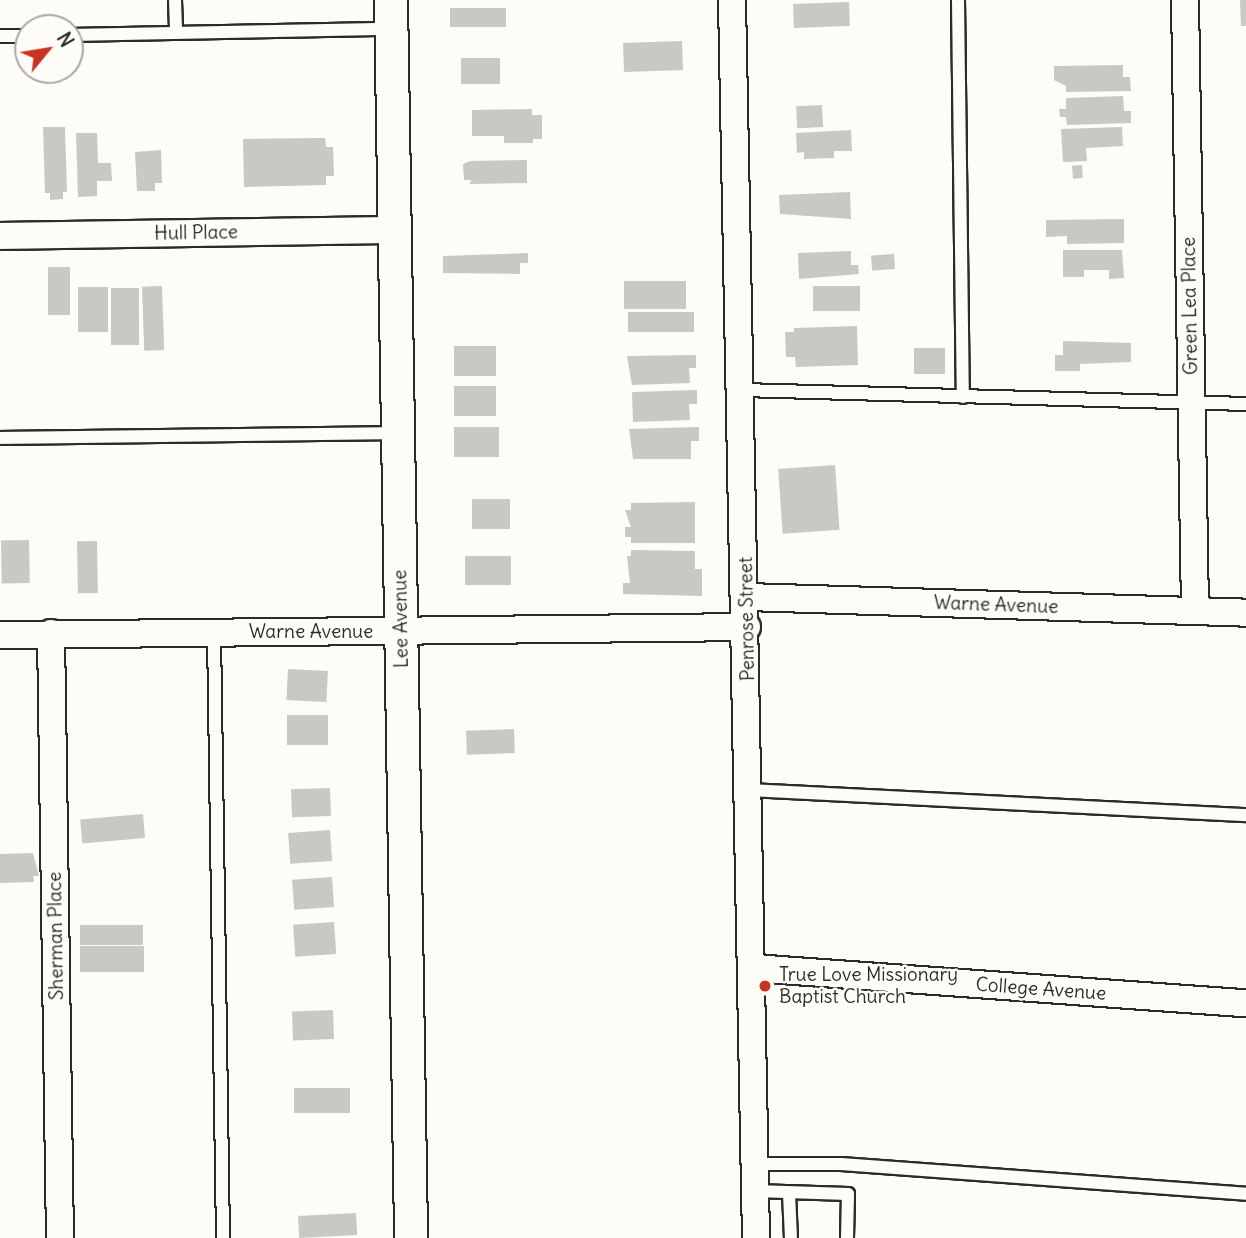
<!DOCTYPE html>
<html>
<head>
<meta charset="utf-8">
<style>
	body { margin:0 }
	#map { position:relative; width:1246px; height:1238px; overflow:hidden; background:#fdfcf7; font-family:Delius,sans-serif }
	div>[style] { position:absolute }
	.building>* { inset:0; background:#c9c8c4; transform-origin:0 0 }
	.roads { filter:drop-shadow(2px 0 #2b2b2b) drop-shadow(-2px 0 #2b2b2b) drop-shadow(0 2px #2b2b2b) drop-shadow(0 -2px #2b2b2b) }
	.service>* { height:12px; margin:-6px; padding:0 6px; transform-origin:6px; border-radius:6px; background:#fdfcf7 }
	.minor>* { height:26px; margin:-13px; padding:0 13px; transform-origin:13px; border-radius:13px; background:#fdfcf7 }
	.tertiary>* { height:32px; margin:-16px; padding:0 16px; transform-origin:16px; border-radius:16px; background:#fdfcf7 }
	.dots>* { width:19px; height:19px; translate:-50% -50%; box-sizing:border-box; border:4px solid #fdfcf7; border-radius:50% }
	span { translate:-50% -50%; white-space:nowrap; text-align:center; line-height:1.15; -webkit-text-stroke:5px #fdfcf7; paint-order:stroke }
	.street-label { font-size:19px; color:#2b2b2b }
	.poi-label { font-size:19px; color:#2b2b2b }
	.left { translate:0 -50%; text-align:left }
	.north { position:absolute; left:14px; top:14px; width:70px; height:70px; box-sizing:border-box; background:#fdfcf7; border:2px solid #a9a8a5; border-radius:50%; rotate:60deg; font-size:19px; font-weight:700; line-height:28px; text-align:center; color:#2b2b2b }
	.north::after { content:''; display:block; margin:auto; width:24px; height:32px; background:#c8321e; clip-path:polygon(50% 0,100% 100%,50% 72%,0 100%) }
</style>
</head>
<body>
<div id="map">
	<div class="building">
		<div style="clip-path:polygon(1240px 0,1246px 0,1246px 26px,1241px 26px)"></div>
		<div style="left:849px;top:2px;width:24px;height:56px;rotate:88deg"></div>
		<div style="left:450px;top:8px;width:56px;height:19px"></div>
		<div style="left:682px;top:41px;width:29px;height:59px;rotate:88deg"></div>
		<div style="left:461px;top:58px;width:39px;height:26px"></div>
		<div style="clip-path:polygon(1123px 65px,1123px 77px,1130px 77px,1131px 91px,1066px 92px,1066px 86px,1054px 80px,1054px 66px)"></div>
		<div style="clip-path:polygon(1123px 96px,1124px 111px,1131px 111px,1131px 123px,1067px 125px,1066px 117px,1060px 117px,1059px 109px,1066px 109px,1066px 98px)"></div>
		<div style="left:822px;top:105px;width:22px;height:26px;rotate:87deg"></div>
		<div style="clip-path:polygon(532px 109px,532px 115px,542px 115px,542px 139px,533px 139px,533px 143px,504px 143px,504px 136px,472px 136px,472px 110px)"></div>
		<div style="clip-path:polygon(43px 127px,65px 127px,67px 192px,63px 192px,63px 199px,50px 200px,50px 193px,45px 193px)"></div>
		<div style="clip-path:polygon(1122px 127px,1123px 146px,1086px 148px,1087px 161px,1063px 162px,1061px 129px)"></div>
		<div style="clip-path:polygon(851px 130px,852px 151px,834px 151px,834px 158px,804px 159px,804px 152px,797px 153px,796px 133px)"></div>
		<div style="clip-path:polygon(76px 133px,97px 133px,98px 163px,111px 163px,112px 181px,97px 181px,97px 196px,78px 197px)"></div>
		<div style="clip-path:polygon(325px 138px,326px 147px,333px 147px,334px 176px,326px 176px,326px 185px,244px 187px,243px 139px)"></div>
		<div style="clip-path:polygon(161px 150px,162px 183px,155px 183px,155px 191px,137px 191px,135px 152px)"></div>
		<div style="clip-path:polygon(527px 160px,527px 183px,470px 184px,471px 180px,464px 180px,463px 164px,470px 161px)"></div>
		<div style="left:1082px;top:165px;width:13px;height:10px;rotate:86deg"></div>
		<div style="clip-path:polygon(850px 192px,851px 219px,780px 214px,779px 195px)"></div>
		<div style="clip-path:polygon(1124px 219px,1124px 243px,1067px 244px,1067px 236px,1046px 237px,1046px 220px)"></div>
		<div style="clip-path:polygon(1063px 250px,1122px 250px,1124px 278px,1109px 279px,1109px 270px,1084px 270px,1084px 277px,1063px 277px)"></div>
		<div style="clip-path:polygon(851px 251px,851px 265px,858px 265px,859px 274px,799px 279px,798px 253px)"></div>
		<div style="clip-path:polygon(528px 253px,528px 263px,520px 263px,520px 274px,443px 273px,443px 256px)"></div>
		<div style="left:894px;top:254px;width:15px;height:23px;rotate:86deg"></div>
		<div style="left:48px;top:267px;width:22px;height:48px"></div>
		<div style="left:686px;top:281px;width:28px;height:62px;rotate:90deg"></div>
		<div style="left:162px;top:286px;width:64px;height:20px;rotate:88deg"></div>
		<div style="left:860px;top:286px;width:25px;height:47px;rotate:90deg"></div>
		<div style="left:78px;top:287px;width:30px;height:45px"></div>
		<div style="left:111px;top:288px;width:28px;height:57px"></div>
		<div style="left:628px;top:312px;width:66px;height:20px"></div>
		<div style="clip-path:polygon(857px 326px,858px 365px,796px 367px,795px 357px,786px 357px,785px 332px,794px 332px,794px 328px)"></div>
		<div style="clip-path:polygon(1063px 341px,1131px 343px,1131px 362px,1080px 364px,1080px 371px,1055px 371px,1055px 355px,1063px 355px)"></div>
		<div style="left:454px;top:346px;width:42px;height:30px"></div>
		<div style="left:914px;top:348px;width:31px;height:26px"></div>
		<div style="clip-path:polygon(696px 355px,696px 368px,689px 368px,690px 383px,632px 385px,627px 356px)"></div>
		<div style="left:454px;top:386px;width:42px;height:30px"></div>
		<div style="clip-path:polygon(697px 390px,697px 404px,689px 404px,690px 420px,633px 422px,632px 392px)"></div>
		<div style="left:454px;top:427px;width:45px;height:30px"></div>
		<div style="clip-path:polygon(699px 427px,699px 441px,691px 441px,691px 459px,633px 459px,629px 429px)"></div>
		<div style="left:835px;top:465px;width:65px;height:57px;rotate:86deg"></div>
		<div style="left:472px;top:499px;width:38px;height:30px"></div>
		<div style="clip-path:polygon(695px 502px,695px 543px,631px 543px,631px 537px,625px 537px,625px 527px,631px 527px,625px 510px,631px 510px,631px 503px)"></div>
		<div style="left:29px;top:540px;width:43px;height:28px;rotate:89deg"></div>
		<div style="left:97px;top:541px;width:52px;height:20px;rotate:89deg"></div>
		<div style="clip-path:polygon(631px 550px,695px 551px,695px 569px,702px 569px,702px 596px,623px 594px,623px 583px,630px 583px,627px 556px,631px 556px)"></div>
		<div style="left:465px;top:556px;width:46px;height:29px"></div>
		<div style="left:288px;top:669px;width:40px;height:31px;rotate:3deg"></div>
		<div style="left:287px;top:715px;width:41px;height:30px"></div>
		<div style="left:514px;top:729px;width:24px;height:48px;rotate:88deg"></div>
		<div style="left:330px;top:788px;width:28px;height:39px;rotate:88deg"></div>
		<div style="left:143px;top:814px;width:24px;height:63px;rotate:85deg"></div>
		<div style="left:330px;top:830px;width:31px;height:42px;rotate:86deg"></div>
		<div style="clip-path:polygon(33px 853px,39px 876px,33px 876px,34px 882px,0 883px,0 854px)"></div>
		<div style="left:332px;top:877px;width:30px;height:40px;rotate:86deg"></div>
		<div style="left:334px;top:922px;width:32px;height:41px;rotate:86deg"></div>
		<div style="left:80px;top:925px;width:63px;height:20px"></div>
		<div style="left:144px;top:946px;width:26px;height:64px;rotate:90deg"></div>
		<div style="left:333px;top:1010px;width:29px;height:41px;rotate:88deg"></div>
		<div style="left:350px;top:1088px;width:25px;height:56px;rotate:90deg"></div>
		<div style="left:356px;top:1213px;width:22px;height:58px;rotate:87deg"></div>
	</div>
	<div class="roads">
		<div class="service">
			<div style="left:175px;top:0;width:33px;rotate:88deg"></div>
			<div style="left:958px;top:0;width:397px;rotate:89.3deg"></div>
			<div style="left:70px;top:35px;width:321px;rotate:-1.1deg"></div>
			<div style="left:0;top:36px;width:28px"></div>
			<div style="left:742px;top:390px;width:504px;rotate:1.59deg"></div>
			<div style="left:0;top:438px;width:396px;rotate:-0.7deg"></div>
			<div style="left:214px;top:632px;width:606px;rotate:89.15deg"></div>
			<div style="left:750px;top:790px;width:497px;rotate:2.9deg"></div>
			<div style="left:755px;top:1164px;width:86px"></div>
			<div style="left:841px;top:1164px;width:406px;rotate:4.2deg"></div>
			<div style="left:755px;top:1191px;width:93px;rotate:1.8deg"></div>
			<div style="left:848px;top:1194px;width:44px;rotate:91.3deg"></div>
			<div style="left:789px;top:1193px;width:45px;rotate:87.5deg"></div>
		</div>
		<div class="minor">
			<div style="left:732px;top:0;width:1238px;rotate:88.89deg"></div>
			<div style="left:1185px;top:0;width:611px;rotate:89.06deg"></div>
			<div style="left:0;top:236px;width:392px;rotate:-0.9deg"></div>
			<div style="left:747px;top:597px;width:499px;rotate:1.8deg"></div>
			<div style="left:51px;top:633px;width:605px;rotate:89.15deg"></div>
			<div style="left:0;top:635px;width:747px;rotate:-0.61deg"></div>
			<div style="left:753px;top:968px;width:494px;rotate:4.1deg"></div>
		</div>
		<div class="tertiary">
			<div style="left:391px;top:0;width:1238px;rotate:89.07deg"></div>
		</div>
	</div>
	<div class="dots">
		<div style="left:765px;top:986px;background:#c8321e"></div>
	</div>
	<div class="street-label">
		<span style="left:196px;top:233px;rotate:-1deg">Hull Place</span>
		<span style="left:1190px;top:306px;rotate:-91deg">Green Lea Place</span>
		<span style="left:996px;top:605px;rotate:2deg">Warne Avenue</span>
		<span style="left:401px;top:619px;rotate:-91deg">Lee Avenue</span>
		<span style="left:747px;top:619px;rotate:-91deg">Penrose Street</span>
		<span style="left:311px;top:632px">Warne Avenue</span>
		<span style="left:56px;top:936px;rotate:-91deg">Sherman Place</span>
		<span style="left:1041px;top:989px;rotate:4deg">College Avenue</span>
	</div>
	<div class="poi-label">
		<span class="left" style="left:779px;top:986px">True Love Missionary<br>Baptist Church</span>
	</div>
	<div class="north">N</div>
</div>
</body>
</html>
